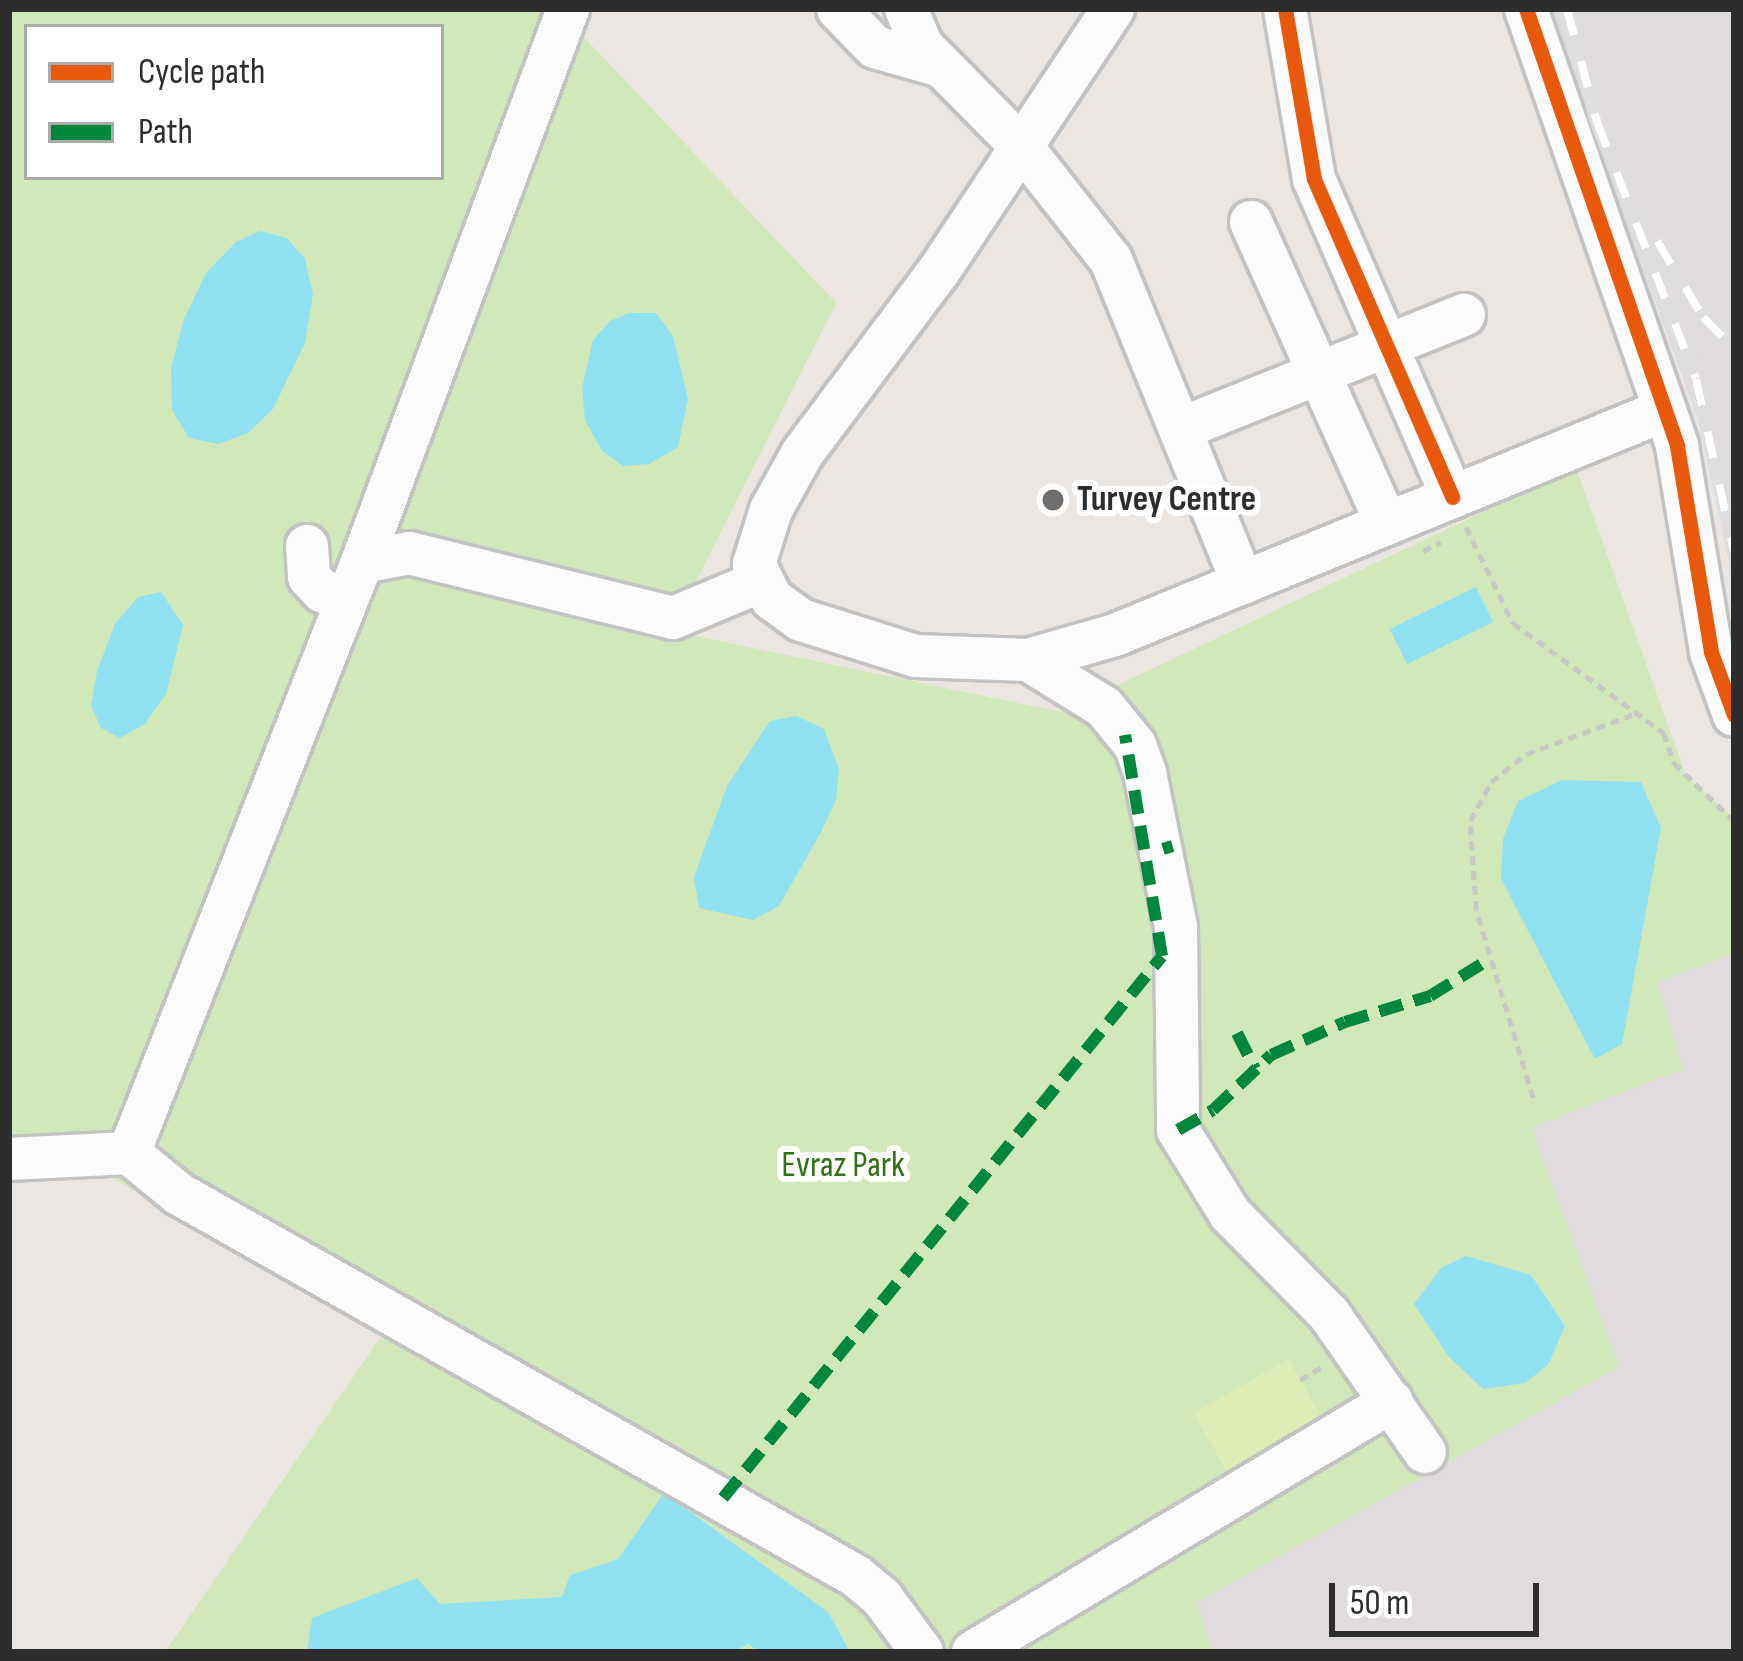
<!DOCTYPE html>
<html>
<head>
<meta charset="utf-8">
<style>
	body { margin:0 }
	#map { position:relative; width:1743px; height:1661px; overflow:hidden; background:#ebe6e2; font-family:"Sofia Sans Condensed",sans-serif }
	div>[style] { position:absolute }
	.industrial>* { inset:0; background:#dfdbde }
	.green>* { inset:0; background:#d1e8b8 }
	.pitch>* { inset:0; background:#ddedb5; transform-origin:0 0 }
	.water>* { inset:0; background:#90e2f3; transform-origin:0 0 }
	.path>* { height:4.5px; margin-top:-2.25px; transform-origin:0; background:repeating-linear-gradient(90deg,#c8c8c8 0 9px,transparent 0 15px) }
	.roads { filter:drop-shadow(3px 0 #c4c3c3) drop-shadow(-3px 0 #c4c3c3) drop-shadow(0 3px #c4c3c3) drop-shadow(0 -3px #c4c3c3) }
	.minor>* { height:42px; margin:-21px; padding:0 21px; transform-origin:21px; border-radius:21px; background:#fcfbfb }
	.rail>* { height:14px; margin-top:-7px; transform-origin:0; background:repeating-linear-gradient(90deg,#fff 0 27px,#dedee0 0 54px); box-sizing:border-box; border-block:3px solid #dedee0 }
	.quiet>* { height:12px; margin-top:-6px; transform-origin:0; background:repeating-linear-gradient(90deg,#00873e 0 24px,transparent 0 36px) }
	.cycleway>* { height:15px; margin:-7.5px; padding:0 7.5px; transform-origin:7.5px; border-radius:7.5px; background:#e8590c }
	.dots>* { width:33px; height:33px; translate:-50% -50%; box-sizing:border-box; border:6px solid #fff; border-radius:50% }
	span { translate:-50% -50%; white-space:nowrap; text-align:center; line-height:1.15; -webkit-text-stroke:12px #fff; paint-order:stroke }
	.poi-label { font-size:36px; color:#2d2d2d; font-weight:700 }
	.left { translate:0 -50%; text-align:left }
	.park-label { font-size:36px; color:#307214 }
	.frame { position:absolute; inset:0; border:12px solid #2d2d2d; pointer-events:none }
	.legend { position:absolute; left:24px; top:24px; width:420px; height:156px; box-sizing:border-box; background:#fff; border:3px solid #ababab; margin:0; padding:15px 21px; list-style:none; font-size:36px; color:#2d2d2d }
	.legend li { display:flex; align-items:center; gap:24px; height:60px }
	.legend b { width:60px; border:3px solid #ababab }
	.scale { position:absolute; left:1329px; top:1583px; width:210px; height:54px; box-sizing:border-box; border:6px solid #2d2d2d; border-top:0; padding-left:15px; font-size:36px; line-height:42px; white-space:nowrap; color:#2d2d2d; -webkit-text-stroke:9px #fff; paint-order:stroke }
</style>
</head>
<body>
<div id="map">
	<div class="industrial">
		<div style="clip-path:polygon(1548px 9px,1734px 9px,1734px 588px,1706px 441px)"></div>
		<div style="clip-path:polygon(1734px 954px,1734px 1652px,1213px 1652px,1195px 1603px,1619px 1367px,1530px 1128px,1682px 1069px,1657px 982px)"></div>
	</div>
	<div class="green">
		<div style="clip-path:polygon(evenodd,9px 9px,589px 9px,581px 34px,836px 303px,671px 631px,1061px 712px,1576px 468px,1686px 776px,1734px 818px,1734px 954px,1657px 982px,1683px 1069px,1531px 1128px,1619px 1367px,1196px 1603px,1213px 1652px,165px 1652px,384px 1332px,102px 1172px,9px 1176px,9px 9px,27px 27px,441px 27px,441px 177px,27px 177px,27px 27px)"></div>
	</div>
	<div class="pitch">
		<div style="left:1288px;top:1359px;width:67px;height:109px;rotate:60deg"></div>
	</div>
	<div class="water">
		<div style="clip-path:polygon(260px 231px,287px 238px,305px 259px,313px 294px,305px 343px,273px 409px,248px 433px,218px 444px,189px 438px,172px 410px,171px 368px,184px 319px,206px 273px,236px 242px)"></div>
		<div style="clip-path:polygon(629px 313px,656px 313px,673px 336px,688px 399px,678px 447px,649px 464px,623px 466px,602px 451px,585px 420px,582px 388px,593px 340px,610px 321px)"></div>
		<div style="left:1476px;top:587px;width:39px;height:96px;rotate:64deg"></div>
		<div style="clip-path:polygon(161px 592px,183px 625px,166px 694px,145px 724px,120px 738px,101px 728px,91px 706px,97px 671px,115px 624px,138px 597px)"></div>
		<div style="clip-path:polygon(796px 716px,824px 729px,839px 769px,836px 800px,821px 832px,779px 906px,753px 920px,699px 908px,694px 877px,727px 786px,770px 721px)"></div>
		<div style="clip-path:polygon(1562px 780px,1641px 782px,1661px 828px,1622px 1044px,1595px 1059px,1501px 879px,1503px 839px,1518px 801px)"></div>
		<div style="clip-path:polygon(1466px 1256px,1531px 1275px,1565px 1326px,1548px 1365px,1525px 1383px,1483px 1389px,1449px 1357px,1414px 1304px,1441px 1268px)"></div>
		<div style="clip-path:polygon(664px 1493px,828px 1612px,850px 1652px,760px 1652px,748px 1644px,732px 1652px,307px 1652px,312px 1618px,417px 1578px,440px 1604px,562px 1597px,570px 1575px,618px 1559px)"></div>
	</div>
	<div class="path">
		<div style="left:1466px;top:527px;width:107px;rotate:63.9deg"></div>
		<div style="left:1513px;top:623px;width:187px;rotate:36.1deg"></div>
		<div style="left:1664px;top:733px;width:32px;rotate:72deg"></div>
		<div style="left:1674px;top:763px;width:83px;rotate:44deg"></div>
		<div style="left:1423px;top:551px;width:20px;rotate:-27deg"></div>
		<div style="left:1533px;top:1098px;width:196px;rotate:-106.9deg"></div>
		<div style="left:1476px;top:910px;width:89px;rotate:-93.9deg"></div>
		<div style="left:1470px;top:821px;width:44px;rotate:-61.7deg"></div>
		<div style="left:1491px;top:782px;width:45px;rotate:-38.7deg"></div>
		<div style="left:1526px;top:754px;width:113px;rotate:-20.2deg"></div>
		<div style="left:1300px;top:1380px;width:29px;rotate:-31deg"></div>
	</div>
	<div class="roads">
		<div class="minor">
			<div style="left:838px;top:9px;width:53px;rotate:45.8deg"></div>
			<div style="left:875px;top:47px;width:69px;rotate:16.1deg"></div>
			<div style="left:906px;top:9px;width:40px;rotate:66.6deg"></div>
			<div style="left:922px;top:46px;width:142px;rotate:45.3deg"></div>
			<div style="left:1022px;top:147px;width:144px;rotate:51.8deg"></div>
			<div style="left:1111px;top:260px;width:349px;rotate:67.8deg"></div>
			<div style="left:1113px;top:9px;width:316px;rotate:123.6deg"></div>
			<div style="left:938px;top:272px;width:227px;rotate:126.8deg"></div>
			<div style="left:802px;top:454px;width:64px;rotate:119deg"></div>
			<div style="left:771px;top:510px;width:57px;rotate:107.5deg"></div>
			<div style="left:754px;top:564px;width:39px;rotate:63deg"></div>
			<div style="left:772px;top:599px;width:36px;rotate:36deg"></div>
			<div style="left:801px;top:620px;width:120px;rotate:17.5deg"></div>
			<div style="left:915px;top:656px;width:113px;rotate:2deg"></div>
			<div style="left:1028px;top:660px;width:91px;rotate:-16deg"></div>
			<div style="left:1115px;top:635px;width:594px;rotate:-22.25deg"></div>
			<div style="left:1285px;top:9px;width:172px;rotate:80.3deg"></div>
			<div style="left:1314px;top:179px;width:347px;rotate:66.5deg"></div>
			<div style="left:1526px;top:9px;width:462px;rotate:70.9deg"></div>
			<div style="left:1677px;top:446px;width:209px;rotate:80.6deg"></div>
			<div style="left:1711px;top:652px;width:67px;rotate:69.9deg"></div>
			<div style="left:1251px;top:222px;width:331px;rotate:65.8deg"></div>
			<div style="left:1180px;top:429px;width:306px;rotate:-21.9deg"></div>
			<div style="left:307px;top:546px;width:31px;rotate:86deg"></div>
			<div style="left:309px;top:577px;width:19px;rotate:47deg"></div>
			<div style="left:322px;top:591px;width:24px;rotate:22deg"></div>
			<div style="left:362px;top:562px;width:590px;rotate:-69.57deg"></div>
			<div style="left:1028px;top:660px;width:89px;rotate:31.7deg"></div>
			<div style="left:1104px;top:707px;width:49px;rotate:50.8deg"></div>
			<div style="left:1135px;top:745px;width:30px;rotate:70deg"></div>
			<div style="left:1145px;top:773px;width:157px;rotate:78.6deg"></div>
			<div style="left:1176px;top:927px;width:203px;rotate:89.4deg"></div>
			<div style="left:1178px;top:1130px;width:99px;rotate:58.2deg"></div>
			<div style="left:1230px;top:1214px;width:141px;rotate:45.3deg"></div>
			<div style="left:1329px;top:1314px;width:168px;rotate:55.2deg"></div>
			<div style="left:129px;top:1153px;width:635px;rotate:-68.48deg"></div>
			<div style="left:362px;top:562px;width:48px;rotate:-10.8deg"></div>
			<div style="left:409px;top:553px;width:272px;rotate:13.8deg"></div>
			<div style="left:673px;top:618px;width:93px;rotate:-22.7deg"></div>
			<div style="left:9px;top:1159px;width:120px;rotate:-2.9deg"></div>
			<div style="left:129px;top:1153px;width:65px;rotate:39.4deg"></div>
			<div style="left:179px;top:1194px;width:777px;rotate:29.43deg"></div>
			<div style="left:856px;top:1576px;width:34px;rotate:40deg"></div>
			<div style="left:882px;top:1598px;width:67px;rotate:53.5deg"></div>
			<div style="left:973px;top:1652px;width:488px;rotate:-30.9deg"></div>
		</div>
	</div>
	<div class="rail">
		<div style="left:1567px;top:9px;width:117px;rotate:75.1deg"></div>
		<div style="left:1597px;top:122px;width:275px;rotate:68.9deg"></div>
		<div style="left:1696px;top:379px;width:177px;rotate:77.6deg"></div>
		<div style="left:1657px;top:241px;width:89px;rotate:58.8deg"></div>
		<div style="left:1703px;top:317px;width:45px;rotate:45.9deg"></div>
	</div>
	<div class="quiet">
		<div style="left:1163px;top:849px;width:10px;rotate:-17deg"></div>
		<div style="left:1237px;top:1033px;width:40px;rotate:63.4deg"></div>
		<div style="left:1178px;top:1130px;width:40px;rotate:-29.7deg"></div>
		<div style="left:1213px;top:1110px;width:80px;rotate:-43.5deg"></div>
		<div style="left:1271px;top:1055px;width:81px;rotate:-24deg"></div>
		<div style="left:1345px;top:1022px;width:89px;rotate:-17deg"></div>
		<div style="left:1430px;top:996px;width:68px;rotate:-31.8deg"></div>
		<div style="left:723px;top:1498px;width:697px;rotate:-50.99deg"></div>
		<div style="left:1162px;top:956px;width:224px;rotate:-99.5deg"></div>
	</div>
	<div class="cycleway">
		<div style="left:1285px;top:9px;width:172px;rotate:80.3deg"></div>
		<div style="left:1314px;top:179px;width:347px;rotate:66.5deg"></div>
		<div style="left:1526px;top:9px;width:462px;rotate:70.9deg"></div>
		<div style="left:1677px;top:446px;width:209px;rotate:80.6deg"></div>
		<div style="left:1711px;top:652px;width:67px;rotate:69.9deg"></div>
	</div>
	<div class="dots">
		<div style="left:1053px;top:500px;background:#706e6c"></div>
	</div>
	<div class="poi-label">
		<span class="left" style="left:1077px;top:500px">Turvey Centre</span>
	</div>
	<div class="park-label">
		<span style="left:843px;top:1166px">Evraz Park</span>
	</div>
	<div class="frame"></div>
	<ul class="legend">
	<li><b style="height:15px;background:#e8590c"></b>Cycle path</li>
	<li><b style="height:15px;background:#00873e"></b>Path</li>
	</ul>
	<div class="scale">50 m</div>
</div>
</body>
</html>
